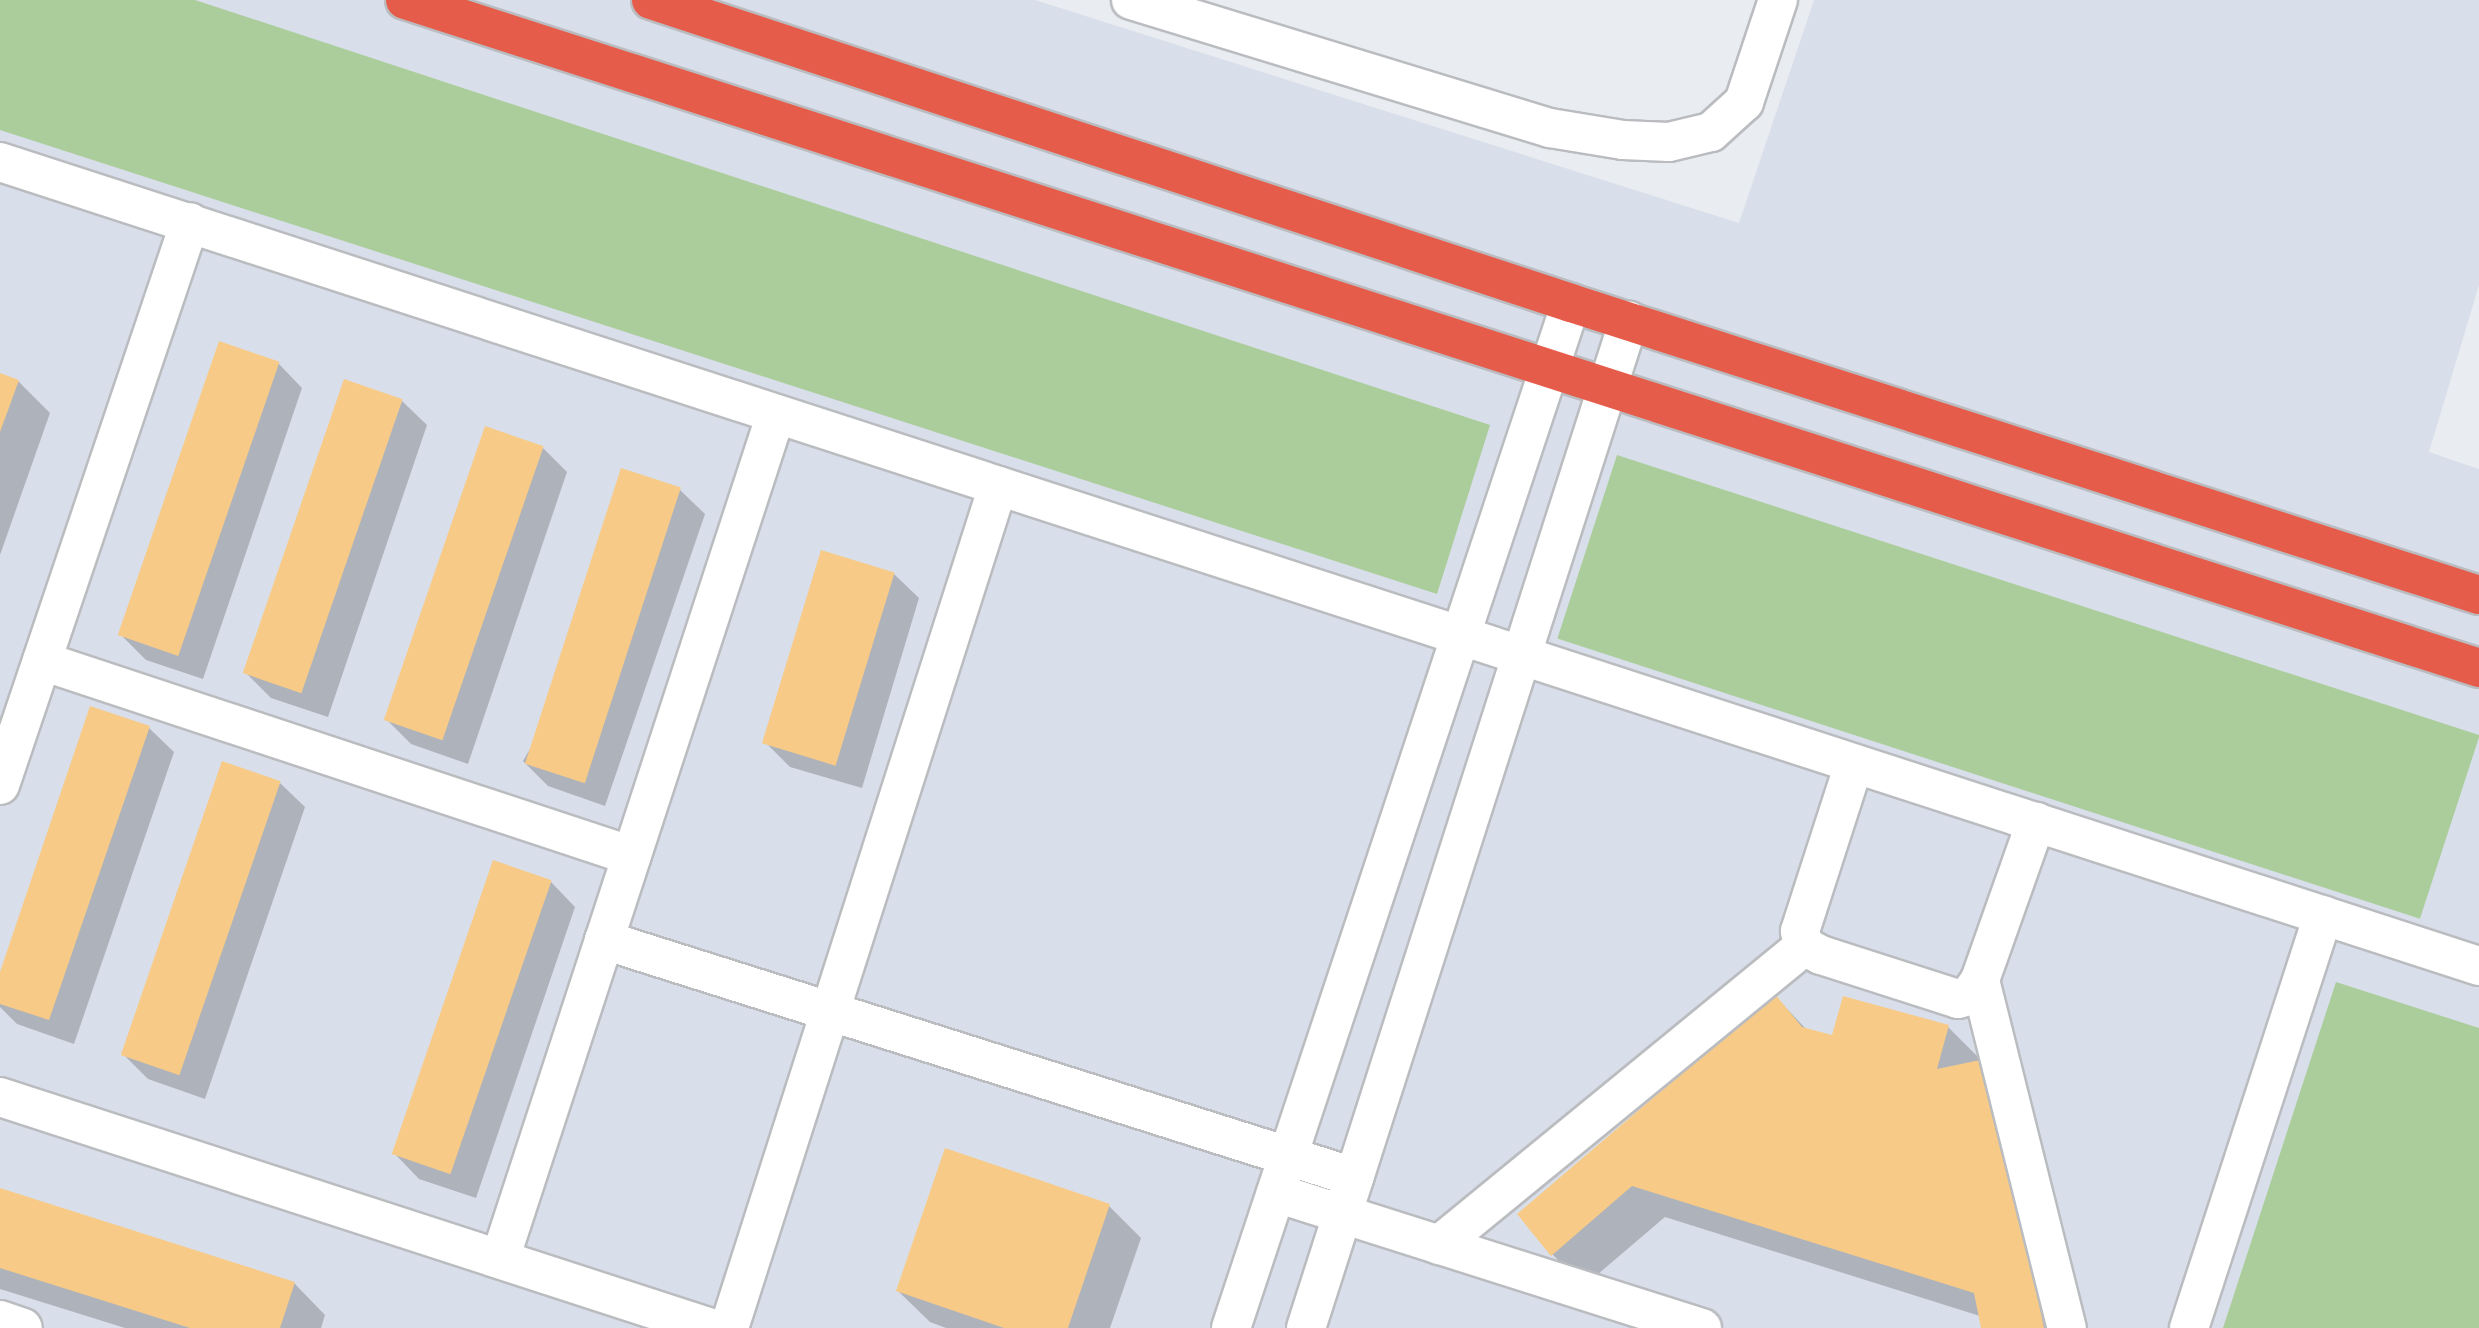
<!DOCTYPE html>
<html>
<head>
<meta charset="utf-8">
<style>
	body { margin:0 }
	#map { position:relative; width:2479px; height:1328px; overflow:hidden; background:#e9ecf0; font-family:Poppins,sans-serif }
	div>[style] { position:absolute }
	.built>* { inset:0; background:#d9dfea }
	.green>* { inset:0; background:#abcd9b; transform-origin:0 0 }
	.shadow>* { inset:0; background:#0003 }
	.building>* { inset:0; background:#f7cb87; transform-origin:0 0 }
	.roads { filter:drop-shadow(2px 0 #babcc0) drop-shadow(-2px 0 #babcc0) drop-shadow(0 2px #babcc0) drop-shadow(0 -2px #babcc0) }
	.minor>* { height:38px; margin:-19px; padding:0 19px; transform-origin:19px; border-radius:19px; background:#fff }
	.highway>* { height:38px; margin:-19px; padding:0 19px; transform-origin:19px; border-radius:19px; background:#e65c4b }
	span { translate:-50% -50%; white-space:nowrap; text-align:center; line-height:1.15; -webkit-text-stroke:5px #f7f9fd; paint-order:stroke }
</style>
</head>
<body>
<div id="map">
	<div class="built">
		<div style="clip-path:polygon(0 0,1035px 0,1739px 223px,1814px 0,2479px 0,2479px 285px,2429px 452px,2479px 469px,2479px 1328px,0 1328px)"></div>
	</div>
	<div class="green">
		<div style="clip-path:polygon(0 0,195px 0,1490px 425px,1437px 594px,0 130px)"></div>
		<div style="left:1617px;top:455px;width:907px;height:193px;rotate:18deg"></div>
		<div style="clip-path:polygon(2336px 982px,2479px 1028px,2479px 1328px,2223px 1328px)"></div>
	</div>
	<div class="shadow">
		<div style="clip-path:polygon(278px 363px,302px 388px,203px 679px,146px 660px,121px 635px)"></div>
		<div style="clip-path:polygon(0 375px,18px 381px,50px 413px,0 555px)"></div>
		<div style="clip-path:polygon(402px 401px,427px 425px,328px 717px,271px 698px,246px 673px)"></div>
		<div style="clip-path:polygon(543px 448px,567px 472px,468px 764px,411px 744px,387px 720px)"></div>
		<div style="clip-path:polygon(680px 490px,705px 514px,605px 806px,548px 786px,523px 761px)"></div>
		<div style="clip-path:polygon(894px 574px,919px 598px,862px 788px,790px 767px,765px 742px)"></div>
		<div style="clip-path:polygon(149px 728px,174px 752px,74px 1044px,17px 1024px,0 1007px,0 977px)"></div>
		<div style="clip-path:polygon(280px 783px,305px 807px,205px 1099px,148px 1079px,123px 1054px)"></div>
		<div style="clip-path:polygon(551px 882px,575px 907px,476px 1198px,419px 1179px,395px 1154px)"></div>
		<div style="clip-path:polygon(1775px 996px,1807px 1030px,1833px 1038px,1948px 1027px,1980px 1059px,2068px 1328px,1983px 1328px,1980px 1316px,1665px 1217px,1584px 1286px,1552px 1254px)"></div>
		<div style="clip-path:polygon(0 1190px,294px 1283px,325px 1315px,321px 1328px,125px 1328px,0 1289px)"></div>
		<div style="clip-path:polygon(1109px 1206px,1141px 1238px,1110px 1328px,946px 1328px,930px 1322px,898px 1291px)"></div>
	</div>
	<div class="building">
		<div style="left:219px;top:341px;width:64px;height:311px;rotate:19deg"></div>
		<div style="clip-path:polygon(0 373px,19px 380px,0 432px)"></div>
		<div style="left:344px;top:379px;width:62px;height:311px;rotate:19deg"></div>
		<div style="left:485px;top:426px;width:62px;height:311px;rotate:19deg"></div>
		<div style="left:621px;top:468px;width:63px;height:311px;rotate:18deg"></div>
		<div style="left:821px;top:550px;width:77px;height:202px;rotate:17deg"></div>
		<div style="clip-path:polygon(90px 706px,150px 726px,49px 1020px,0 1004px,0 972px)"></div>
		<div style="left:222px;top:761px;width:62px;height:311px;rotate:19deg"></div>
		<div style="left:493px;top:860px;width:62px;height:311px;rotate:19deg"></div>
		<div style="clip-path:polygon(1775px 994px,1802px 1027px,1832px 1035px,1843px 996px,1949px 1025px,1937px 1069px,1990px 1058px,2044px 1328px,1981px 1328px,1974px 1293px,1632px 1186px,1551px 1256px,1517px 1214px)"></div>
		<div style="clip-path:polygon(945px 1148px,1110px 1204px,1068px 1328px,1004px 1328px,896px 1291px)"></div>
		<div style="clip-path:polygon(0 1188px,295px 1282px,280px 1328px,190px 1328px,0 1268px)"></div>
	</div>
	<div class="roads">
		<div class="minor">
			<div style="left:1131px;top:0;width:438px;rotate:17deg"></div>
			<div style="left:1550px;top:128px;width:74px;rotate:9.3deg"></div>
			<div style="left:1623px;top:140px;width:46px;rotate:2.5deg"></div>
			<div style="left:1669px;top:142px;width:43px;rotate:-13.4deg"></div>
			<div style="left:1711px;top:132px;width:45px;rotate:-42.3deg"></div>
			<div style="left:1744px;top:102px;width:108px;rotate:-71.6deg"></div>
			<div style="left:0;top:162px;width:2606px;rotate:17.97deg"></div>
			<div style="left:42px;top:661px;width:621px;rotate:18.29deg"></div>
			<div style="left:1854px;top:764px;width:176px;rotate:107.9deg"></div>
			<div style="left:1800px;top:931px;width:16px;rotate:75deg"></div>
			<div style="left:1804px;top:946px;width:19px;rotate:28deg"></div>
			<div style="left:1821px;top:955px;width:144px;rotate:17.8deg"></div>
			<div style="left:1958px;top:999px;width:11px;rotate:-15deg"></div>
			<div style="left:1969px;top:996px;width:19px;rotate:-55deg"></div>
			<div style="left:1980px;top:980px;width:168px;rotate:-70.5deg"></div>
			<div style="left:0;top:785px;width:594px;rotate:-71.35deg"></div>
			<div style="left:604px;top:940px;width:787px;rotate:17.54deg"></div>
			<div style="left:1980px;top:980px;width:359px;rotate:76deg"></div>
			<div style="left:0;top:1097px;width:748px;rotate:18deg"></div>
			<div style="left:1276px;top:1193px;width:447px;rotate:17.6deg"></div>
			<div style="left:1439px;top:1245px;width:472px;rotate:-39.3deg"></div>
			<div style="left:500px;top:1259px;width:889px;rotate:-71.91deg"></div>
			<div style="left:0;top:1320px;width:24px;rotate:19deg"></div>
			<div style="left:729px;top:1328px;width:884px;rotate:-72.28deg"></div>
			<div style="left:1231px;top:1328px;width:1080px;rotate:-71.65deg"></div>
			<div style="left:1306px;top:1328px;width:1058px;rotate:-72.23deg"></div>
			<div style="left:2189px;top:1328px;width:434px;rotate:-72deg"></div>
		</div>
		<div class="highway">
			<div style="left:405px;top:0;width:2179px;rotate:17.85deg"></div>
			<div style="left:651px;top:0;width:969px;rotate:18.23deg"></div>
			<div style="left:1571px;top:303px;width:954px;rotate:17.83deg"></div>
		</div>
	</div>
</div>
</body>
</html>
